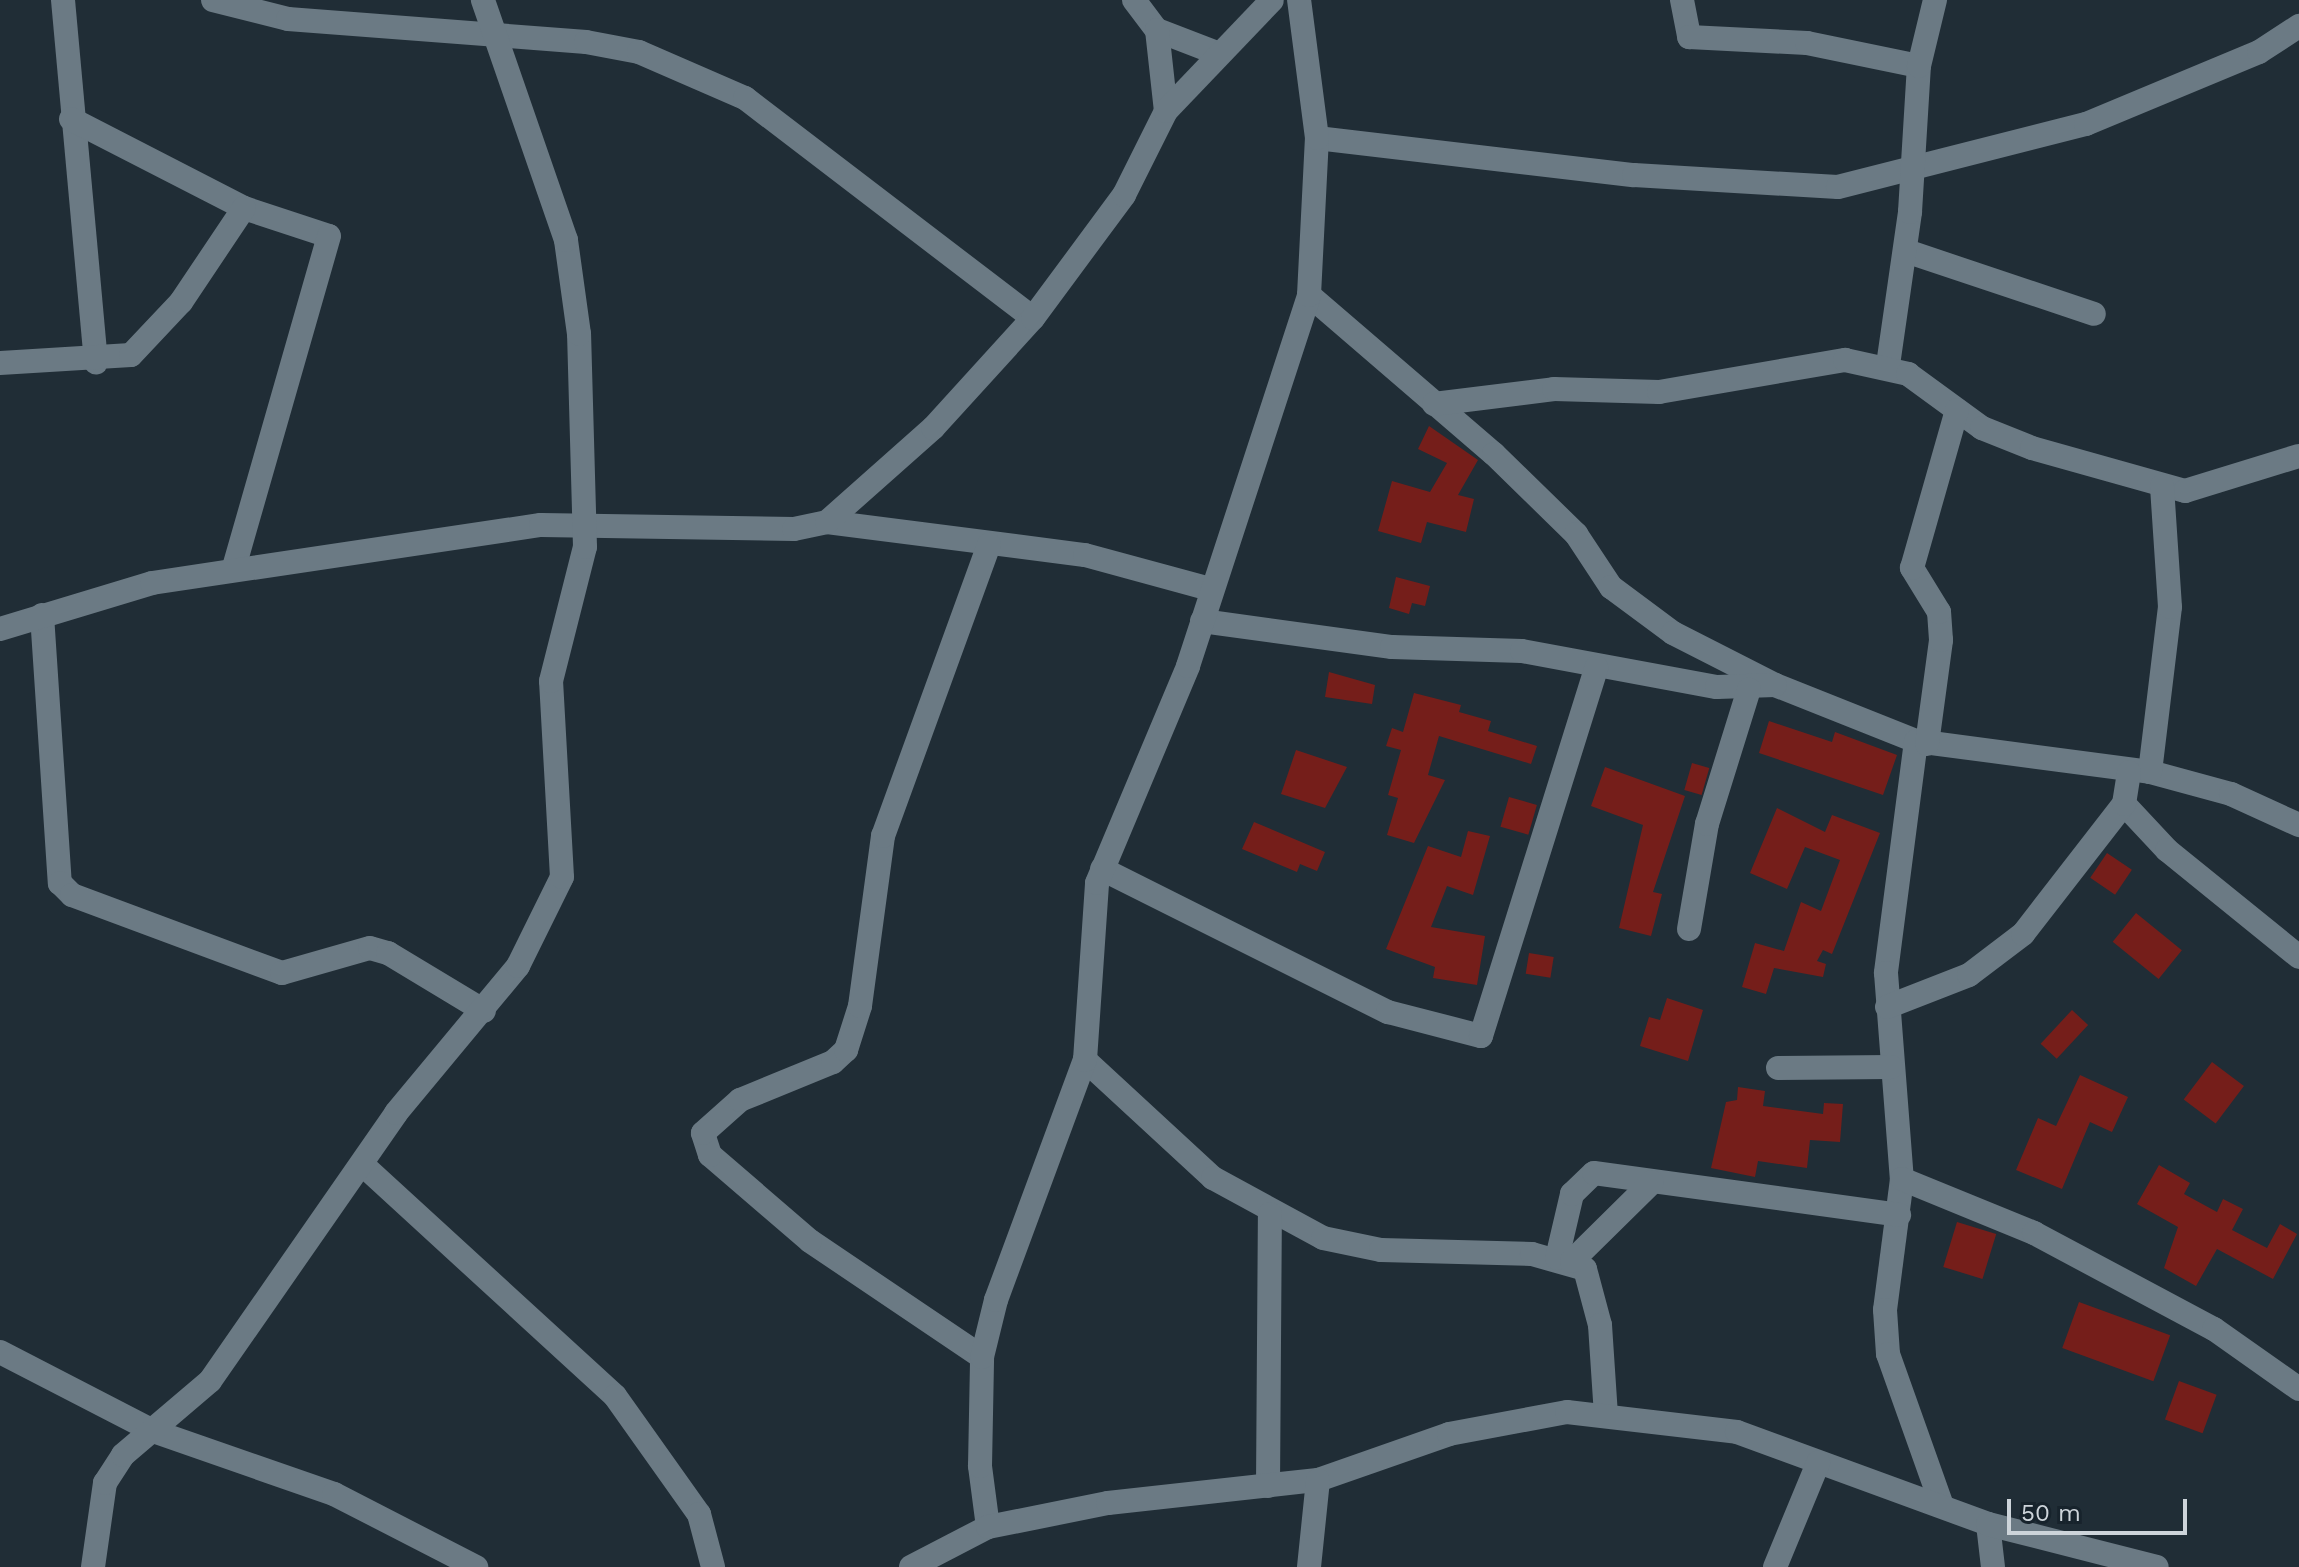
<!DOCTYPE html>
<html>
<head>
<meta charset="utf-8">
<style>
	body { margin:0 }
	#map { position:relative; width:2299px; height:1567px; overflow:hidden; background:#202d36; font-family:"Work Sans",sans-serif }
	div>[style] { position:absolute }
	.building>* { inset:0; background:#751e1a; transform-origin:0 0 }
	.minor>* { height:24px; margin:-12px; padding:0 12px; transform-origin:12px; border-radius:12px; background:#6b7a84 }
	span { translate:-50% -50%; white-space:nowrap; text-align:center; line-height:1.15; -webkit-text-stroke:7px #17232c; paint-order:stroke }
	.scale { position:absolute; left:2007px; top:1499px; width:180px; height:36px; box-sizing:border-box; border:4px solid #cdd4da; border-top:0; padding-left:10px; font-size:24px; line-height:28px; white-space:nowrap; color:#cdd4da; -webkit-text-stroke:6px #17232c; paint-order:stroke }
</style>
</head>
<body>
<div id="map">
	<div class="building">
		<div style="clip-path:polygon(1429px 426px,1478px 460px,1458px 495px,1474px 499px,1466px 532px,1427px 522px,1421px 543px,1378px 531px,1392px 481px,1430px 492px,1447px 463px,1418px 449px)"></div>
		<div style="clip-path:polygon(1396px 577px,1430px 586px,1425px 606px,1412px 603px,1409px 614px,1389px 608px)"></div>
		<div style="clip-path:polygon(1329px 672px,1375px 685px,1372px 704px,1325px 697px)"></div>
		<div style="clip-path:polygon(1414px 693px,1461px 705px,1459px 712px,1491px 721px,1488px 731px,1537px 746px,1531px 764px,1439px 736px,1428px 775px,1445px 780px,1414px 843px,1387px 835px,1398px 798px,1388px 795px,1401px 750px,1386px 746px,1392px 728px,1403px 732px)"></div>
		<div style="clip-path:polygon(1769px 721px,1832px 742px,1835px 732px,1897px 755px,1883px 795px,1759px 753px)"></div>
		<div style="clip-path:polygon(1296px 750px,1347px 767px,1325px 808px,1281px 794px)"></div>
		<div style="left:1692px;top:763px;width:18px;height:28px;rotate:16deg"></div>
		<div style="clip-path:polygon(1605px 767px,1685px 796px,1653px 892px,1662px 894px,1651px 936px,1619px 928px,1643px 825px,1591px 806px)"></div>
		<div style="left:1509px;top:797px;width:29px;height:31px;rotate:16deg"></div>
		<div style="clip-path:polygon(1777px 808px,1825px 832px,1832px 815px,1880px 833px,1832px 954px,1823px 950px,1817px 961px,1826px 964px,1823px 977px,1774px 968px,1766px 994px,1742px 987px,1755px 943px,1784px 951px,1801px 902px,1821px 911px,1840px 860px,1805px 847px,1787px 889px,1750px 873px)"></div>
		<div style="clip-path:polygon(1254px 822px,1325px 852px,1317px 871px,1300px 864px,1297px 872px,1242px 849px)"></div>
		<div style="clip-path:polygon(1468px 831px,1490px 836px,1473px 895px,1447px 886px,1431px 927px,1485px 936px,1477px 985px,1433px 978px,1435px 967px,1386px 949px,1428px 846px,1461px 857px)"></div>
		<div style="left:2107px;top:853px;width:30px;height:30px;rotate:34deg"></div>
		<div style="left:2136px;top:913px;width:59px;height:37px;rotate:39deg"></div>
		<div style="left:1529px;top:953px;width:25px;height:21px;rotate:9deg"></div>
		<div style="clip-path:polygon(1667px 998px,1703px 1010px,1688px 1061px,1640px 1046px,1649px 1017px,1660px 1020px)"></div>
		<div style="left:2072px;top:1010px;width:22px;height:46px;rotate:43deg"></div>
		<div style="left:2212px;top:1062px;width:40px;height:47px;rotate:37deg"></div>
		<div style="clip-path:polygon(2080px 1075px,2128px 1097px,2112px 1132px,2090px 1122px,2062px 1189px,2016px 1170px,2038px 1118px,2056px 1126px)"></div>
		<div style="clip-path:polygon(1738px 1087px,1765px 1091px,1763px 1106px,1823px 1114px,1824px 1103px,1843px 1104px,1840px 1142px,1810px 1140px,1807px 1168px,1758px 1161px,1755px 1177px,1711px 1168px,1726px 1102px,1737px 1100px)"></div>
		<div style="clip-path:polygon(2159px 1165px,2190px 1183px,2184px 1194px,2217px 1212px,2223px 1199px,2243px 1209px,2232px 1230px,2267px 1248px,2280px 1224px,2297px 1234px,2273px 1279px,2217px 1249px,2196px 1286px,2164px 1268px,2178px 1227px,2137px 1204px)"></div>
		<div style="left:1957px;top:1222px;width:41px;height:47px;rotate:17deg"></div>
		<div style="left:2079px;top:1302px;width:97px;height:49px;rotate:20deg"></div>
		<div style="left:2179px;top:1381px;width:40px;height:41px;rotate:20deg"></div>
	</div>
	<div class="minor">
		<div style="left:63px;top:0;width:364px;rotate:84.8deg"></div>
		<div style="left:213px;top:0;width:77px;rotate:14.2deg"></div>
		<div style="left:288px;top:19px;width:299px;rotate:4.4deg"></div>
		<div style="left:586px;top:42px;width:54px;rotate:10.7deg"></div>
		<div style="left:639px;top:52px;width:116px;rotate:23.5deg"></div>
		<div style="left:745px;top:98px;width:362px;rotate:37.4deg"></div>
		<div style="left:1134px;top:0;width:38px;rotate:53deg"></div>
		<div style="left:1157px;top:30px;width:64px;rotate:21deg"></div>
		<div style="left:1682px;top:0;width:38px;rotate:79deg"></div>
		<div style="left:1689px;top:37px;width:118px;rotate:2.9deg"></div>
		<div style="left:1807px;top:43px;width:114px;rotate:11.6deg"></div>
		<div style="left:1157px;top:30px;width:81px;rotate:83.7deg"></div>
		<div style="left:71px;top:119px;width:195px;rotate:27.2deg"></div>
		<div style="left:244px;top:208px;width:89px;rotate:18.2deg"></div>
		<div style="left:329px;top:236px;width:345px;rotate:106deg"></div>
		<div style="left:1317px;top:138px;width:319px;rotate:6.7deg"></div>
		<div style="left:1634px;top:175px;width:204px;rotate:3.4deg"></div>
		<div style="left:1838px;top:187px;width:256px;rotate:-14.3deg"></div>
		<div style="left:2086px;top:124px;width:187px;rotate:-22.6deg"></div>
		<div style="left:2259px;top:52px;width:48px;rotate:-33deg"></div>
		<div style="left:1906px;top:251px;width:198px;rotate:18.5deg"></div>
		<div style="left:1309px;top:295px;width:244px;rotate:40.7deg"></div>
		<div style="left:1494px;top:454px;width:115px;rotate:44.3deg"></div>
		<div style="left:1576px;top:534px;width:64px;rotate:56.6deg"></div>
		<div style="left:1611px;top:587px;width:77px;rotate:36.6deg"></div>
		<div style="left:1673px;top:633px;width:114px;rotate:27deg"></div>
		<div style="left:1775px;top:685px;width:152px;rotate:21.7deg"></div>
		<div style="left:1916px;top:741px;width:236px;rotate:7.5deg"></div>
		<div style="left:2150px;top:772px;width:84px;rotate:15.2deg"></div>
		<div style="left:2231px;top:794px;width:75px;rotate:24.5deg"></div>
		<div style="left:0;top:363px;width:131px;rotate:-3.5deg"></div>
		<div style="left:131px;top:355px;width:73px;rotate:-46.7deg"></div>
		<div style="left:181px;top:302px;width:113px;rotate:-56.2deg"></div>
		<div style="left:1888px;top:365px;width:155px;rotate:-81.8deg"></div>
		<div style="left:1910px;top:212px;width:146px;rotate:-86.5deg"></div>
		<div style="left:1919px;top:66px;width:68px;rotate:-76.4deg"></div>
		<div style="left:1434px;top:404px;width:121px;rotate:-7.1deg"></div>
		<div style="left:1554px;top:389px;width:105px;rotate:1.6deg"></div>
		<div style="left:1659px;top:392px;width:189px;rotate:-9.8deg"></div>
		<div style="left:1845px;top:360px;width:65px;rotate:12.5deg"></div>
		<div style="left:1908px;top:374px;width:92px;rotate:36.1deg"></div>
		<div style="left:1982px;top:428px;width:54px;rotate:21.8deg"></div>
		<div style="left:2032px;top:448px;width:159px;rotate:15.7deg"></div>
		<div style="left:2185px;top:491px;width:119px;rotate:-17.1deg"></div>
		<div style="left:827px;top:522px;width:260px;rotate:7.3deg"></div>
		<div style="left:1085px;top:555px;width:130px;rotate:15.2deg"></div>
		<div style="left:42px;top:615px;width:269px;rotate:86.2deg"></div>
		<div style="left:60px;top:883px;width:17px;rotate:45deg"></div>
		<div style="left:72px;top:895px;width:224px;rotate:20.4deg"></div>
		<div style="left:282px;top:973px;width:91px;rotate:-15.9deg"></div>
		<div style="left:370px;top:948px;width:19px;rotate:16deg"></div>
		<div style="left:388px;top:953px;width:112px;rotate:31.1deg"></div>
		<div style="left:1202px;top:621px;width:192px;rotate:7.8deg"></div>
		<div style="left:1392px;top:647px;width:130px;rotate:1.8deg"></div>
		<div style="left:1522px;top:651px;width:198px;rotate:10.5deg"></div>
		<div style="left:1717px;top:687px;width:58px;rotate:-2deg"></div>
		<div style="left:0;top:629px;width:159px;rotate:-16.8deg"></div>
		<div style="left:152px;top:583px;width:393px;rotate:-8.5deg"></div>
		<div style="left:541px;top:525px;width:253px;rotate:0.9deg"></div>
		<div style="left:794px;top:529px;width:34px;rotate:-12deg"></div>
		<div style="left:827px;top:522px;width:142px;rotate:-41.6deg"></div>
		<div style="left:933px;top:428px;width:149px;rotate:-47.7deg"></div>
		<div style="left:1033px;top:318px;width:153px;rotate:-53.5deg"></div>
		<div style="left:1124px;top:195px;width:94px;rotate:-63.4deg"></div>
		<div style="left:1166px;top:111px;width:153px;rotate:-46.3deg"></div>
		<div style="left:1916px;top:741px;width:234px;rotate:97.4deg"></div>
		<div style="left:1886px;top:973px;width:207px;rotate:85.6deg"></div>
		<div style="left:1902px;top:1179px;width:132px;rotate:97.4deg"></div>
		<div style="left:1885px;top:1310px;width:44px;rotate:86.1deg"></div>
		<div style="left:1888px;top:1354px;width:161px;rotate:70.4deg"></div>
		<div style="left:1927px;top:744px;width:105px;rotate:-82.3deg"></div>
		<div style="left:1941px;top:640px;width:28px;rotate:-94deg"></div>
		<div style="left:1939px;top:612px;width:52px;rotate:-121.5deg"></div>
		<div style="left:1912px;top:568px;width:164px;rotate:-74.1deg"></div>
		<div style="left:2150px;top:772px;width:166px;rotate:-83.1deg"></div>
		<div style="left:2170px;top:607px;width:121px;rotate:-93.8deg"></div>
		<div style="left:2124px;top:804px;width:63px;rotate:46.9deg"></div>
		<div style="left:2167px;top:850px;width:170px;rotate:39deg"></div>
		<div style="left:1102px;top:869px;width:320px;rotate:26.6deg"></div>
		<div style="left:1388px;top:1012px;width:96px;rotate:14.5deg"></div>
		<div style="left:1481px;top:1036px;width:386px;rotate:-72.6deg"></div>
		<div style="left:1689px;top:929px;width:107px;rotate:-80.3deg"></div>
		<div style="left:1707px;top:824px;width:141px;rotate:-72.7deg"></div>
		<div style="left:1887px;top:1007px;width:88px;rotate:-21.3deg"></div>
		<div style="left:1969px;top:975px;width:68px;rotate:-37.2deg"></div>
		<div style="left:2023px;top:934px;width:165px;rotate:-52.2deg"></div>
		<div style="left:2124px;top:804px;width:32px;rotate:-81deg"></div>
		<div style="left:1085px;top:1060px;width:174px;rotate:42.7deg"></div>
		<div style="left:1213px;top:1178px;width:125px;rotate:28.6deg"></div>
		<div style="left:1323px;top:1238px;width:59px;rotate:11.7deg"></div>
		<div style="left:1381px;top:1250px;width:151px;rotate:1.5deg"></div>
		<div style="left:1532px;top:1254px;width:55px;rotate:15.8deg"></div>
		<div style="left:1585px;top:1269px;width:58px;rotate:75deg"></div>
		<div style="left:1600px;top:1325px;width:90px;rotate:86.2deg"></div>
		<div style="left:1778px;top:1068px;width:113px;rotate:-0.5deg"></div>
		<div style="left:364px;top:1166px;width:340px;rotate:42.5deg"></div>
		<div style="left:615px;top:1396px;width:145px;rotate:54.6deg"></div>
		<div style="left:699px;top:1514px;width:55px;rotate:75.2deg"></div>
		<div style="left:1902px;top:1179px;width:143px;rotate:22.2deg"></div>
		<div style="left:2034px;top:1233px;width:204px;rotate:28.1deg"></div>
		<div style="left:2214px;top:1329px;width:104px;rotate:35.2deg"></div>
		<div style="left:1557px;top:1258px;width:66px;rotate:-76.8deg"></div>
		<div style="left:1572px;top:1194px;width:30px;rotate:-44deg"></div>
		<div style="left:1594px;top:1173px;width:308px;rotate:7.8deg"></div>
		<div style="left:1572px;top:1261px;width:112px;rotate:-44.6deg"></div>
		<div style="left:0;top:1352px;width:172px;rotate:27.3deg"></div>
		<div style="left:153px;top:1431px;width:192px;rotate:19.2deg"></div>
		<div style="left:334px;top:1494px;width:160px;rotate:27.2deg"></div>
		<div style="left:982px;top:1357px;width:207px;rotate:-146deg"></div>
		<div style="left:810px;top:1241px;width:132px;rotate:-139.3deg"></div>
		<div style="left:710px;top:1155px;width:23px;rotate:-108deg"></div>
		<div style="left:703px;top:1133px;width:50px;rotate:-41.7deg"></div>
		<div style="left:740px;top:1100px;width:100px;rotate:-22.2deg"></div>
		<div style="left:833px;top:1062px;width:18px;rotate:-43deg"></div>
		<div style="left:846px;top:1050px;width:46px;rotate:-72.3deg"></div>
		<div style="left:860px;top:1006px;width:172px;rotate:-82.3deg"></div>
		<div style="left:883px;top:836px;width:310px;rotate:-70deg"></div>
		<div style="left:1268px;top:1486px;width:272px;rotate:-89.6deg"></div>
		<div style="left:1988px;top:1524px;width:43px;rotate:83.4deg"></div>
		<div style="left:988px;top:1527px;width:62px;rotate:-97.5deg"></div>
		<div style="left:980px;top:1466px;width:109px;rotate:-88.9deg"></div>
		<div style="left:982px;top:1357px;width:59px;rotate:-76.2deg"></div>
		<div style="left:996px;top:1300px;width:256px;rotate:-69.7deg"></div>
		<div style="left:1085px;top:1060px;width:177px;rotate:-86.1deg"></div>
		<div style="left:1097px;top:883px;width:235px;rotate:-67.2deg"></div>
		<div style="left:1188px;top:666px;width:390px;rotate:-71.9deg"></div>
		<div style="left:1309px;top:295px;width:157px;rotate:-87.1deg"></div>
		<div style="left:1317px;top:138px;width:139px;rotate:-97.4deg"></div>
		<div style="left:93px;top:1567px;width:85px;rotate:-81.9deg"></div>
		<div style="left:105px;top:1483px;width:33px;rotate:-57deg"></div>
		<div style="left:123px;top:1455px;width:114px;rotate:-40.4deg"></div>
		<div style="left:210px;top:1381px;width:326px;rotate:-55.2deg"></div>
		<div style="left:396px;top:1113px;width:191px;rotate:-50.3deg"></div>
		<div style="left:518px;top:966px;width:99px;rotate:-63.7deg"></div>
		<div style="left:562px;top:877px;width:196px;rotate:-93.2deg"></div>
		<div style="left:551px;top:681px;width:138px;rotate:-75.8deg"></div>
		<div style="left:585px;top:547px;width:213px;rotate:-91.6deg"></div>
		<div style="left:579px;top:334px;width:95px;rotate:-97.9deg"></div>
		<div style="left:566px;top:240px;width:254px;rotate:-109.1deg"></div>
		<div style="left:911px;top:1567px;width:87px;rotate:-27.5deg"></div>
		<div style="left:988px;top:1527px;width:122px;rotate:-11.3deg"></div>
		<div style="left:1108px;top:1503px;width:211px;rotate:-6.3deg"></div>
		<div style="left:1318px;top:1480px;width:139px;rotate:-19.3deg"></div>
		<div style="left:1449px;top:1434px;width:120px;rotate:-10.6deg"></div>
		<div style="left:1567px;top:1412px;width:171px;rotate:6.7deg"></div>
		<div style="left:1737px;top:1432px;width:267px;rotate:20.1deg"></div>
		<div style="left:1988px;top:1524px;width:174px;rotate:14.3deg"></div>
		<div style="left:1309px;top:1567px;width:87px;rotate:-84.1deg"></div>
		<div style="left:1775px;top:1567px;width:113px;rotate:-67.5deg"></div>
	</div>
	<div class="scale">50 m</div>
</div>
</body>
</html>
